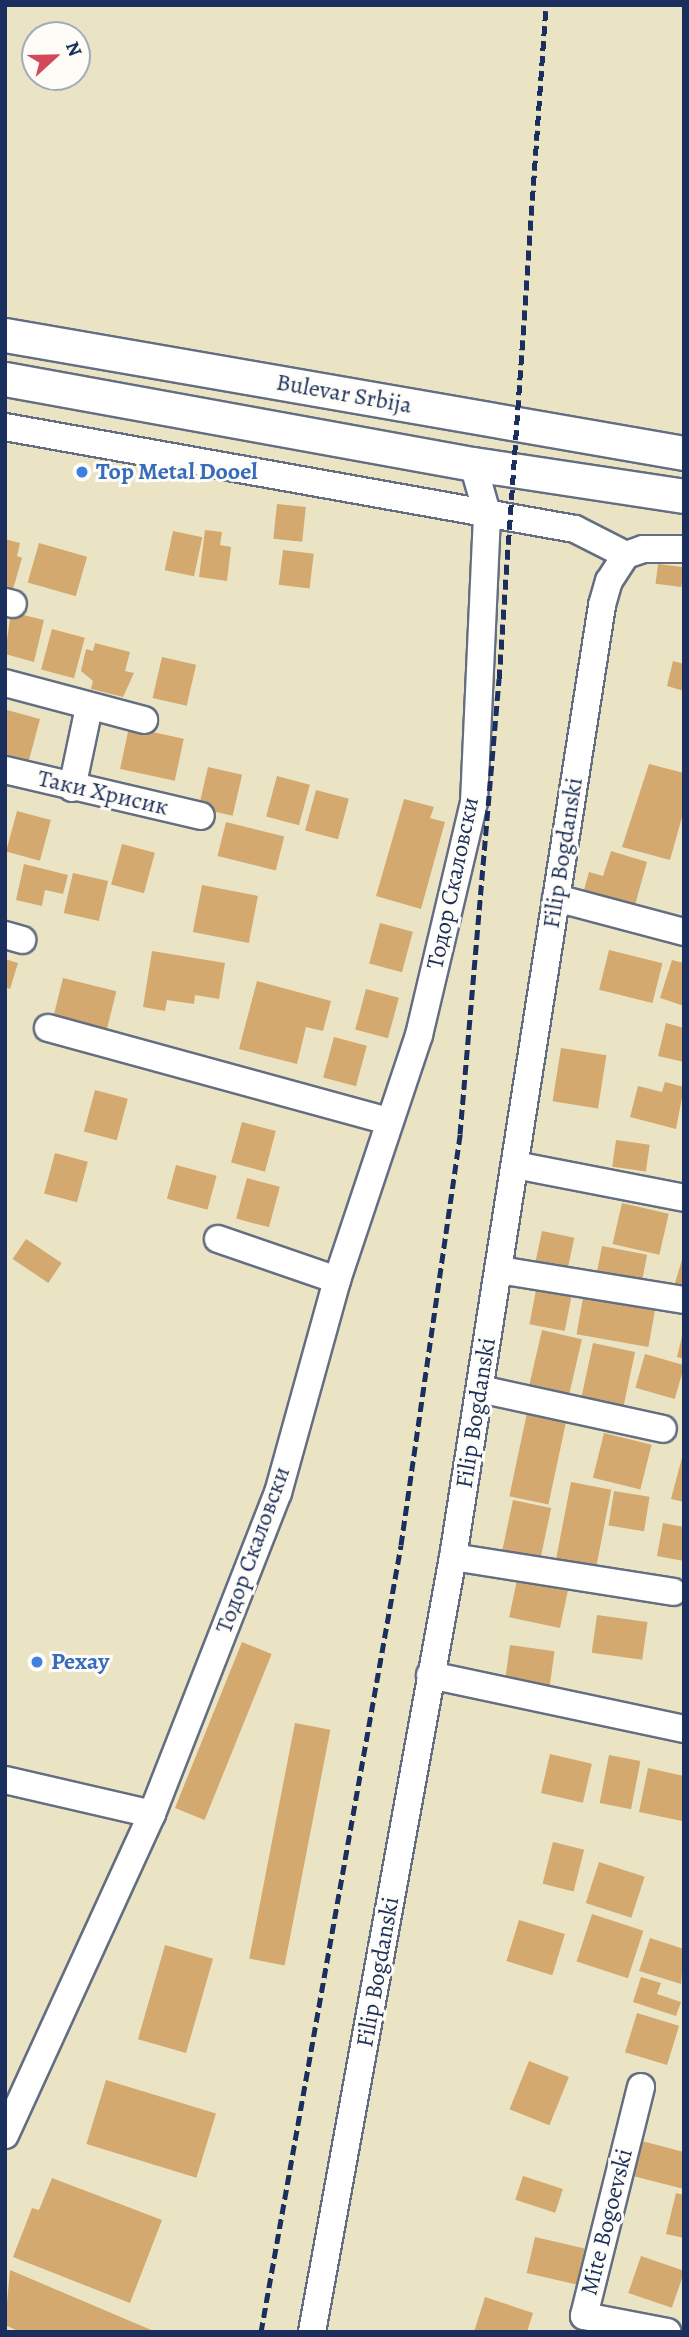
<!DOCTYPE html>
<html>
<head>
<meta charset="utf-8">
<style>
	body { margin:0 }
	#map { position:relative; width:689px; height:2337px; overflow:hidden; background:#ebe4c4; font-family:Alegreya,serif }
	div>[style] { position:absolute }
	.building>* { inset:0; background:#d3a970; transform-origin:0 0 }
	.roads { filter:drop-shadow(2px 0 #646e82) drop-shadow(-2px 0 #646e82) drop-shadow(0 2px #646e82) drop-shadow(0 -2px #646e82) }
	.minor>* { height:26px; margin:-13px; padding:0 13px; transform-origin:13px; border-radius:13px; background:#fff }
	.tertiary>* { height:33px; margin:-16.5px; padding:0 16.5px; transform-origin:16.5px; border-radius:16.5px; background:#fff }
	.rail>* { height:5px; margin-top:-2.5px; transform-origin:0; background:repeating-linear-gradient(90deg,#1b2f5e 0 10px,transparent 0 15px) }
	.dots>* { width:19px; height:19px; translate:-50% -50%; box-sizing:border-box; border:4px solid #fdfcf7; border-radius:50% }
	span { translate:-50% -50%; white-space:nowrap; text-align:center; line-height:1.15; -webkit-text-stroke:6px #fdfcf7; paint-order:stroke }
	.street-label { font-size:24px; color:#1b2f5e }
	.shop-label { font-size:24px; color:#366cbe; font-weight:700 }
	.left { translate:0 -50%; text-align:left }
	.frame { position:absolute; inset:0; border:7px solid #1b2f5e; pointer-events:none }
	.north { position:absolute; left:21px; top:21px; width:70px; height:70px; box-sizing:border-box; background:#fdfcf7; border:2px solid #a3aaba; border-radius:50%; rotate:68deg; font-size:19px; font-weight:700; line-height:28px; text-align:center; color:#1b2f5e }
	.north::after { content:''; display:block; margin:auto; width:24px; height:32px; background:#d1495b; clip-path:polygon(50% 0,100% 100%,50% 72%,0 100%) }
</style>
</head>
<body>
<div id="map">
	<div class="building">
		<div style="left:277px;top:504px;width:29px;height:35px;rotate:6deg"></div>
		<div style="clip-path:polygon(205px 530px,222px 532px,220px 545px,231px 547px,227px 581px,199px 577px)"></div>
		<div style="left:173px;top:531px;width:30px;height:40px;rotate:12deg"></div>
		<div style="clip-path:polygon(5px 539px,20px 543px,17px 556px,22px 558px,11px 596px,5px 594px)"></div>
		<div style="left:39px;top:543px;width:50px;height:41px;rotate:16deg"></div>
		<div style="left:283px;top:550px;width:31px;height:35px;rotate:7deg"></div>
		<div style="left:658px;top:564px;width:26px;height:20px;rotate:7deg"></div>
		<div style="clip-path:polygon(11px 612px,44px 620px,34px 662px,5px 654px)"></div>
		<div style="left:52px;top:629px;width:34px;height:42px;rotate:15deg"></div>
		<div style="clip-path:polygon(95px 643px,130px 652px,125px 671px,134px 673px,123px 697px,91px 689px,93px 681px,81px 671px,86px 649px,93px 651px)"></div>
		<div style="left:162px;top:657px;width:35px;height:42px;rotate:13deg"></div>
		<div style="clip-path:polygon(673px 661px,684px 664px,684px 691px,667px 686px)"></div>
		<div style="clip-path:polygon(7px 710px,40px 719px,29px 760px,5px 754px)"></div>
		<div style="left:129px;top:727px;width:56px;height:43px;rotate:12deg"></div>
		<div style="clip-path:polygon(649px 764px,684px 773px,684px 810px,670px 860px,622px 847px)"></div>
		<div style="left:208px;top:767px;width:35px;height:42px;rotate:13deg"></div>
		<div style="left:277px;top:776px;width:34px;height:42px;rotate:15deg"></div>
		<div style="left:316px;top:790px;width:34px;height:42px;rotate:15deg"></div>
		<div style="clip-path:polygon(404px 799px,434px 807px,430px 818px,445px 822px,421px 909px,376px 896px)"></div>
		<div style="left:17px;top:811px;width:35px;height:42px;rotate:15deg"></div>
		<div style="left:226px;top:822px;width:60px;height:35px;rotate:14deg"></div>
		<div style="left:122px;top:844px;width:34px;height:42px;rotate:15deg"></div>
		<div style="clip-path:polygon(611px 851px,647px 862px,635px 905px,584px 890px,589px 872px,603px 876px)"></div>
		<div style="clip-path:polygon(24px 864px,68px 875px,63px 894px,45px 890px,42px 906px,16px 900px)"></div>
		<div style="left:73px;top:873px;width:36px;height:41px;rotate:13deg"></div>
		<div style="left:202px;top:885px;width:57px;height:48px;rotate:11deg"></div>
		<div style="left:380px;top:923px;width:34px;height:42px;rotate:15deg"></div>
		<div style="left:609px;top:950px;width:55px;height:41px;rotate:14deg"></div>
		<div style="clip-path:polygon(152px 951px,225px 963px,219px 999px,195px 995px,194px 1004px,167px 1000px,165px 1011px,143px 1007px)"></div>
		<div style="clip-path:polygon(5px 959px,18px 963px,10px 989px,5px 987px)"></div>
		<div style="clip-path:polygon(672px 960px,684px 963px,684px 1006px,660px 998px)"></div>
		<div style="left:63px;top:978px;width:55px;height:45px;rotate:14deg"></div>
		<div style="clip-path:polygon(257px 981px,331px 1001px,323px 1031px,306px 1027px,297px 1064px,239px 1049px)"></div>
		<div style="left:366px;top:989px;width:34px;height:42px;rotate:15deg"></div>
		<div style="clip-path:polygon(666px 1023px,684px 1028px,684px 1062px,658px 1056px)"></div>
		<div style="left:334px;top:1037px;width:34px;height:42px;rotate:15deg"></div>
		<div style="left:561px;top:1048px;width:46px;height:54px;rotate:9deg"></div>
		<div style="clip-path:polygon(665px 1082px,684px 1087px,676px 1129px,630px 1117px,638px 1086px,662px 1092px)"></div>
		<div style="left:95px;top:1090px;width:34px;height:43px;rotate:15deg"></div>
		<div style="left:242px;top:1122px;width:35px;height:42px;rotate:15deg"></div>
		<div style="left:616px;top:1140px;width:34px;height:27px;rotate:8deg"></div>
		<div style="left:55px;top:1153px;width:34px;height:42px;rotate:15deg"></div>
		<div style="left:176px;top:1165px;width:42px;height:35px;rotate:15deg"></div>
		<div style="left:247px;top:1178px;width:34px;height:42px;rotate:15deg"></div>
		<div style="left:622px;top:1203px;width:48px;height:42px;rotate:13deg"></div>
		<div style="left:542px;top:1231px;width:33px;height:34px;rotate:12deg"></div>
		<div style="left:26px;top:1239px;width:43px;height:24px;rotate:34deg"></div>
		<div style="left:602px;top:1246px;width:46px;height:33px;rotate:11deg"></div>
		<div style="clip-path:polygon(684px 1253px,684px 1296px,672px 1293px)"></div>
		<div style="left:538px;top:1280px;width:36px;height:45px;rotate:11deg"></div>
		<div style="left:584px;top:1292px;width:73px;height:43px;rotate:10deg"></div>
		<div style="clip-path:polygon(684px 1328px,684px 1359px,677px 1357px)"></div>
		<div style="left:542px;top:1330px;width:41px;height:57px;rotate:13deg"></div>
		<div style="left:593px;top:1343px;width:43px;height:57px;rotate:12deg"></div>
		<div style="left:645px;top:1354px;width:41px;height:35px;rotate:16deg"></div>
		<div style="left:527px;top:1413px;width:40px;height:85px;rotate:12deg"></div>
		<div style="left:604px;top:1433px;width:49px;height:46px;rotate:14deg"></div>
		<div style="clip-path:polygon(684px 1450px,684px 1502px,671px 1499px)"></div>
		<div style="left:571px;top:1482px;width:41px;height:82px;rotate:11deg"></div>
		<div style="left:614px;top:1491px;width:36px;height:35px;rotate:9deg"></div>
		<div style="left:513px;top:1500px;width:39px;height:52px;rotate:12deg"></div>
		<div style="clip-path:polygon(663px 1523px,684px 1527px,684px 1561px,657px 1556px)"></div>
		<div style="left:517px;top:1580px;width:52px;height:38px;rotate:12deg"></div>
		<div style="left:597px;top:1615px;width:51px;height:38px;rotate:8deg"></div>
		<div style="left:242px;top:1642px;width:32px;height:179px;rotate:22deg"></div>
		<div style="left:510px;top:1645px;width:45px;height:39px;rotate:8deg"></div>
		<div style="left:295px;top:1723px;width:36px;height:240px;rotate:11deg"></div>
		<div style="left:550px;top:1754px;width:43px;height:40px;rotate:13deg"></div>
		<div style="left:609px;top:1755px;width:32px;height:49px;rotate:11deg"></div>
		<div style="clip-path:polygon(648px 1768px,684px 1776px,682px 1821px,639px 1812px)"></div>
		<div style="left:553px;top:1842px;width:32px;height:43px;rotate:14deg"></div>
		<div style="left:599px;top:1862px;width:48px;height:43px;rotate:18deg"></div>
		<div style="left:592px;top:1914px;width:54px;height:50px;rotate:18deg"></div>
		<div style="left:519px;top:1920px;width:48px;height:43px;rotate:17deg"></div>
		<div style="clip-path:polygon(650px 1938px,684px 1949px,681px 1984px,639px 1971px)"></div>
		<div style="left:165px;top:1945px;width:50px;height:98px;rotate:16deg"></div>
		<div style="clip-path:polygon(641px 1977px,661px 1983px,657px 1994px,681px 2002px,676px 2016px,633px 2002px)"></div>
		<div style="left:637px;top:2013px;width:44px;height:41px;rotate:17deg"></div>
		<div style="left:529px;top:2061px;width:43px;height:52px;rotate:22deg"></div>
		<div style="left:106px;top:2080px;width:115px;height:67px;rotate:17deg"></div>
		<div style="clip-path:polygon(638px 2140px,684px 2152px,684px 2189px,629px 2175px)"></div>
		<div style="left:523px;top:2176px;width:42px;height:25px;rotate:18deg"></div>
		<div style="clip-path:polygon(52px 2178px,162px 2220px,130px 2303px,13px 2257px,32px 2208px,39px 2210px)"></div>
		<div style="clip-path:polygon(676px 2193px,684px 2195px,684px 2238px,666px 2234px)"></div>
		<div style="left:535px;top:2237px;width:51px;height:37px;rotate:13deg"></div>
		<div style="left:641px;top:2256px;width:46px;height:39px;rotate:19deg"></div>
		<div style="clip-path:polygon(10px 2270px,156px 2332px,20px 2332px,5px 2325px)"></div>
		<div style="clip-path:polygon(485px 2297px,533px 2313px,527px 2332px,474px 2332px)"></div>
	</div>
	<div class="roads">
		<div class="minor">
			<div style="left:5px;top:427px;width:579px;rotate:10.15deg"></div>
			<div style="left:575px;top:529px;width:57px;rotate:27deg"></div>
			<div style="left:5px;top:602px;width:8px;rotate:14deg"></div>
			<div style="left:5px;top:683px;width:144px;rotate:14.9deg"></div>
			<div style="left:5px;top:770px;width:201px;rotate:13.2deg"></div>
			<div style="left:72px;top:788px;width:83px;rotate:-78.1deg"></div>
			<div style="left:556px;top:898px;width:132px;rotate:14.9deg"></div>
			<div style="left:5px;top:935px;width:18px;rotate:16deg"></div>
			<div style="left:48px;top:1028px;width:353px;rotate:15.3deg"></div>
			<div style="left:515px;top:1165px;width:172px;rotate:11deg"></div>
			<div style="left:218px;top:1239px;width:126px;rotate:19deg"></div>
			<div style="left:499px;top:1270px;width:187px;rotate:9.2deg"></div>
			<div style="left:480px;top:1389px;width:187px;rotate:12.3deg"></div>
			<div style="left:453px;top:1557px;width:223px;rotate:9deg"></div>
			<div style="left:430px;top:1675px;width:260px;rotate:12deg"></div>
			<div style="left:5px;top:1780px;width:151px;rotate:13deg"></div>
			<div style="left:641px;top:2087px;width:236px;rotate:104deg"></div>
			<div style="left:584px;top:2316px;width:85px;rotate:10.9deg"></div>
			<div style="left:5px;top:2135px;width:353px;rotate:-65.4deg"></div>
			<div style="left:152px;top:1814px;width:345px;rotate:-68.6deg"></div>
			<div style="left:278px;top:1493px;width:221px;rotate:-74.5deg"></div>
			<div style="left:337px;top:1280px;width:258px;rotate:-71.5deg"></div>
			<div style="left:419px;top:1035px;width:239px;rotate:-76.7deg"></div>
			<div style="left:474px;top:802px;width:289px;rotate:-87.4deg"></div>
			<div style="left:487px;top:513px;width:51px;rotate:-105.9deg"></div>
			<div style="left:312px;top:2332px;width:788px;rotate:-79.69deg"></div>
			<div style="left:453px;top:1557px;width:964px;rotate:-81.1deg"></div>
			<div style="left:602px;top:605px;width:25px;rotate:-74deg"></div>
			<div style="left:609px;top:581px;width:31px;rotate:-57deg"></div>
			<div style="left:626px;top:555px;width:18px;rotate:-19deg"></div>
			<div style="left:643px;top:549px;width:41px"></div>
		</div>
		<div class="tertiary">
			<div style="left:5px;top:335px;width:689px;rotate:9.86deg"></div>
			<div style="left:5px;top:379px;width:476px;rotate:10.3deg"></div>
			<div style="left:473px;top:464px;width:213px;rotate:8.6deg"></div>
		</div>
	</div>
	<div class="rail">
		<div style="left:261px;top:2332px;width:799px;rotate:-79.91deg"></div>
		<div style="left:401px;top:1545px;width:415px;rotate:-81.8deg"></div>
		<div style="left:460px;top:1134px;width:457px;rotate:-85.1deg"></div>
		<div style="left:499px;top:679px;width:676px;rotate:-86.01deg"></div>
	</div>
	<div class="dots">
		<div style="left:82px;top:472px;background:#3f7fe0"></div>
		<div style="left:37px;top:1662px;background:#3f7fe0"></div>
	</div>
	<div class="street-label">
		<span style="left:344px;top:394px;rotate:10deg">Bulevar Srbija</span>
		<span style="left:103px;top:793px;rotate:13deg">Таки Хрисик</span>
		<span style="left:563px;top:853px;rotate:-81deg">Filip Bogdanski</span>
		<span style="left:453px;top:883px;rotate:-78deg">Тодор Скаловски</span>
		<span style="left:476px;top:1413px;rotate:-81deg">Filip Bogdanski</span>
		<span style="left:253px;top:1550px;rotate:-70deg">Тодор Скаловски</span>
		<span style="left:378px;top:1972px;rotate:-80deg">Filip Bogdanski</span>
		<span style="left:607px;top:2222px;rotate:-76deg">Mite Bogoevski</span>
	</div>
	<div class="shop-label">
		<span class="left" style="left:96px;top:472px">Top Metal Dooel</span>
		<span class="left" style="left:51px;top:1662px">Рехау</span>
	</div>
	<div class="frame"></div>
	<div class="north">N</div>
</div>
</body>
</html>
